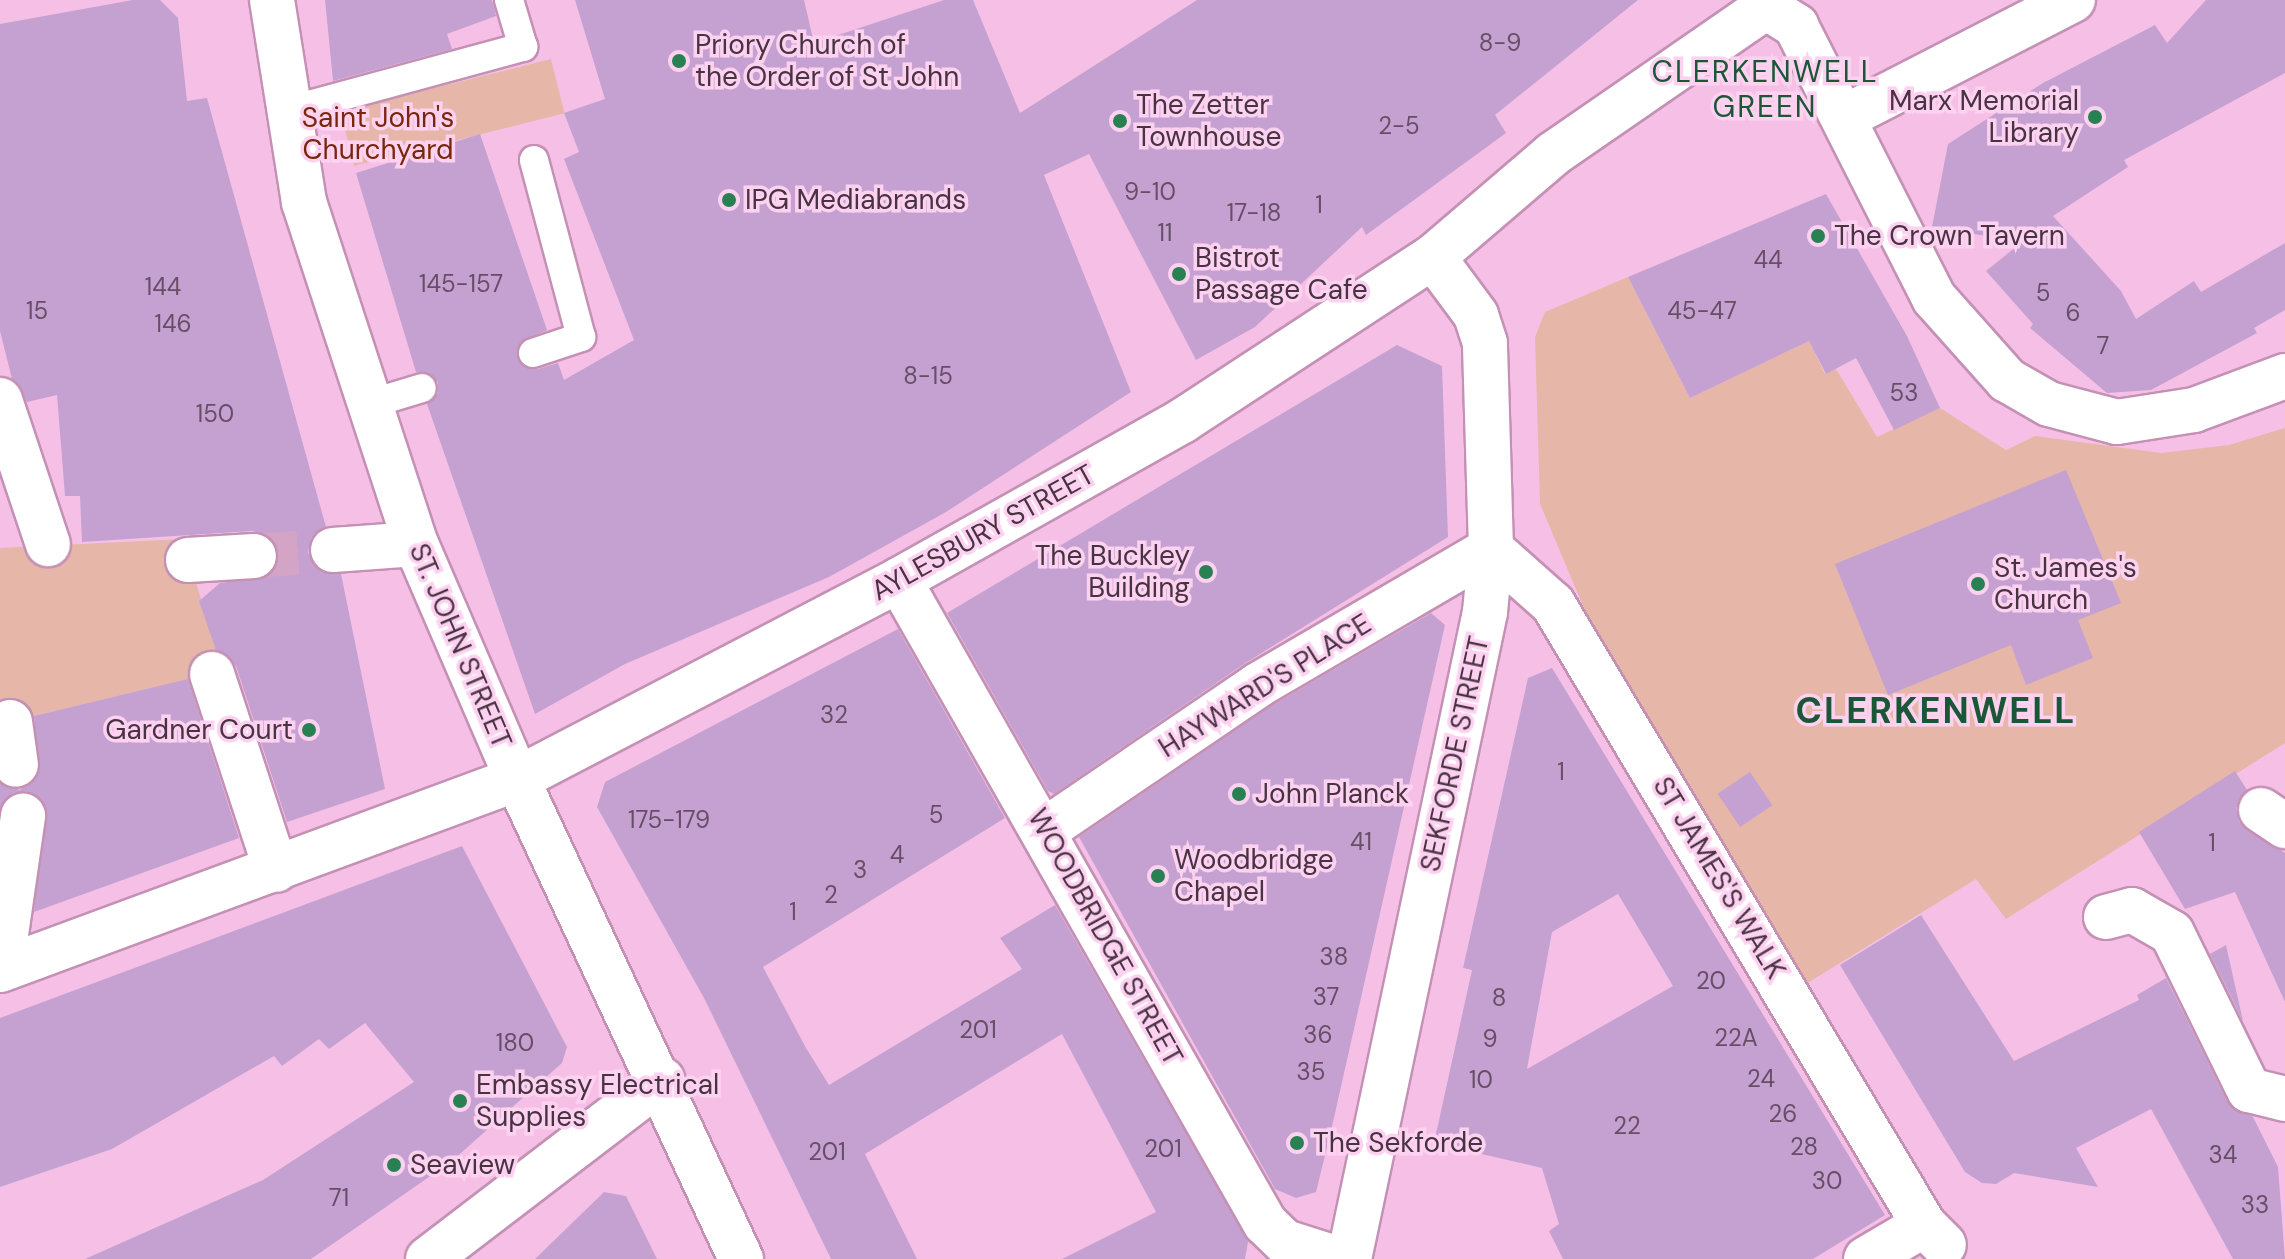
<!DOCTYPE html>
<html>
<head>
<meta charset="utf-8">
<style>
	body { margin:0 }
	#map { position:relative; width:2285px; height:1259px; overflow:hidden; background:#f6c0e6; font-family:"DM Sans",sans-serif }
	div>[style] { position:absolute }
	.green>* { inset:0; background:#e6b6a8; transform-origin:0 0 }
	.building>* { inset:0; background:#c4a1d1; transform-origin:0 0 }
	.street-tunnel>* { height:44px; margin-top:-22px; transform-origin:0; background:repeating-linear-gradient(90deg,#d3a4c5 0 44px,transparent 0 66px) }
	.roads { filter:drop-shadow(2px 0 #c491b5) drop-shadow(-2px 0 #c491b5) drop-shadow(0 2px #c491b5) drop-shadow(0 -2px #c491b5) }
	.lane>* { height:28px; margin:-14px; padding:0 14px; transform-origin:14px; border-radius:14px; background:#fff }
	.street>* { height:44px; margin:-22px; padding:0 22px; transform-origin:22px; border-radius:22px; background:#fff }
	.secondary>* { height:44px; margin:-22px; padding:0 22px; transform-origin:22px; border-radius:22px; background:#fff }
	.dots>* { width:22px; height:22px; translate:-50% -50%; box-sizing:border-box; border:4px solid #fdd1f0; border-radius:50% }
	span { translate:-50% -50%; white-space:nowrap; text-align:center; line-height:1.15; -webkit-text-stroke:7px #fdd1f0; paint-order:stroke }
	.number-label { font-size:24px; color:#674e66 }
	.number-label span { -webkit-text-stroke-width:0 }
	.poi-label { font-size:28px; color:#483342 }
	.left { translate:0 -50%; text-align:left }
	.right { translate:-100% -50%; text-align:right }
	.park-label { font-size:28px; color:#79260b }
	.street-label { font-size:28px; color:#483342 }
	.neighbourhood-label { font-size:30px; color:#1b5637; letter-spacing:2px }
	.district-label { font-size:36px; color:#1b5637; font-weight:700; letter-spacing:2px }
</style>
</head>
<body>
<div id="map">
	<div class="green">
		<div style="left:551px;top:59px;width:56px;height:217px;rotate:76deg"></div>
		<div style="clip-path:polygon(1628px 277px,1690px 398px,1809px 341px,1825px 374px,1836px 369px,1877px 437px,1940px 408px,2006px 450px,2035px 436px,2161px 453px,2229px 445px,2285px 428px,2285px 743px,2006px 919px,1976px 879px,1806px 984px,1598px 641px,1540px 504px,1535px 337px,1545px 312px)"></div>
		<div style="clip-path:polygon(182px 539px,224px 671px,0 724px,0 548px)"></div>
	</div>
	<div class="building">
		<div style="clip-path:polygon(133px 0,160px 0,178px 18px,187px 101px,207px 98px,326px 527px,311px 538px,308px 553px,321px 572px,341px 574px,385px 789px,287px 822px,236px 666px,216px 650px,199px 601px,220px 583px,268px 576px,279px 555px,274px 537px,252px 531px,82px 542px,80px 496px,65px 496px,57px 395px,27px 402px,12px 379px,0 331px,0 24px)"></div>
		<div style="clip-path:polygon(325px 0,492px 0,496px 16px,447px 34px,452px 49px,333px 81px)"></div>
		<div style="clip-path:polygon(575px 0,804px 0,814px 43px,944px 0,973px 0,1020px 113px,1197px 0,1638px 0,1495px 115px,1506px 133px,1366px 235px,1362px 227px,1255px 327px,1196px 360px,1089px 154px,1044px 175px,1131px 392px,946px 512px,829px 577px,625px 664px,535px 714px,427px 404px,438px 393px,438px 382px,416px 372px,356px 173px,480px 134px,547px 330px,520px 342px,521px 365px,538px 369px,558px 363px,564px 380px,634px 340px,564px 159px,579px 152px,564px 113px,605px 99px)"></div>
		<div style="clip-path:polygon(2206px 0,2285px 0,2285px 73px,2124px 160px,2128px 167px,2053px 216px,2121px 291px,2136px 319px,2194px 281px,2201px 292px,2285px 243px,2285px 310px,2254px 328px,2257px 333px,2151px 390px,2107px 393px,2030px 328px,2033px 324px,1986px 271px,2022px 242px,1932px 227px,1948px 144px,2043px 83px,2155px 25px,2167px 43px)"></div>
		<div style="clip-path:polygon(1826px 194px,1907px 336px,1940px 408px,1894px 430px,1856px 358px,1826px 374px,1809px 341px,1690px 398px,1628px 277px)"></div>
		<div style="clip-path:polygon(1397px 345px,1442px 366px,1448px 537px,1244px 664px,1054px 794px,1048px 791px,947px 613px)"></div>
		<div style="clip-path:polygon(2066px 470px,2121px 603px,2078px 620px,2093px 658px,2026px 685px,2011px 645px,1888px 695px,1835px 564px)"></div>
		<div style="clip-path:polygon(1431px 613px,1445px 625px,1331px 1131px,1316px 1192px,1296px 1198px,1275px 1189px,1079px 837px,1271px 706px)"></div>
		<div style="clip-path:polygon(898px 629px,1005px 818px,763px 967px,806px 1048px,829px 1085px,1022px 969px,1000px 938px,1055px 905px,1248px 1242px,1245px 1259px,1062px 1259px,1156px 1212px,1062px 1034px,865px 1154px,917px 1259px,831px 1259px,704px 998px,597px 807px,605px 782px)"></div>
		<div style="clip-path:polygon(evenodd,1552px 668px,1885px 1215px,1813px 1259px,1563px 1259px,1549px 1231px,1559px 1224px,1542px 1168px,1434px 1143px,1472px 970px,1463px 968px,1528px 678px,1552px 668px,1618px 894px,1673px 986px,1527px 1069px,1552px 932px,1618px 894px)"></div>
		<div style="clip-path:polygon(188px 679px,239px 838px,34px 912px,46px 807px,26px 791px,13px 793px,0 808px,0 783px,20px 790px,39px 774px,34px 716px)"></div>
		<div style="clip-path:polygon(2235px 771px,2247px 790px,2236px 808px,2239px 822px,2285px 853px,2285px 1002px,2235px 892px,2185px 909px,2139px 832px)"></div>
		<div style="left:1750px;top:772px;width:40px;height:39px;rotate:56deg"></div>
		<div style="clip-path:polygon(462px 846px,567px 1047px,562px 1063px,452px 1161px,311px 1259px,85px 1259px,263px 1180px,414px 1082px,365px 1023px,329px 1049px,319px 1039px,282px 1066px,274px 1056px,112px 1149px,0 1187px,0 1018px)"></div>
		<div style="clip-path:polygon(1921px 915px,2014px 1061px,2139px 1000px,2137px 995px,2166px 978px,2227px 1101px,2253px 1117px,2278px 1167px,2285px 1259px,2233px 1259px,2151px 1109px,2076px 1148px,2098px 1187px,2014px 1173px,1996px 1184px,1982px 1183px,1965px 1172px,1840px 965px)"></div>
		<div style="clip-path:polygon(2226px 945px,2243px 1021px,2210px 954px)"></div>
		<div style="clip-path:polygon(604px 1192px,626px 1196px,657px 1259px,535px 1259px)"></div>
	</div>
	<div class="street-tunnel">
		<div style="left:254px;top:556px;width:79px;rotate:-4.3deg"></div>
	</div>
	<div class="roads">
		<div class="lane">
			<div style="left:287px;top:111px;width:245px;rotate:-15.2deg"></div>
			<div style="left:523px;top:47px;width:49px;rotate:-106.6deg"></div>
			<div style="left:533px;top:353px;width:51px;rotate:-18.4deg"></div>
			<div style="left:581px;top:337px;width:183px;rotate:-104.9deg"></div>
			<div style="left:369px;top:404px;width:55px;rotate:-16.8deg"></div>
		</div>
		<div class="street">
			<div style="left:1847px;top:116px;width:254px;rotate:-27.2deg"></div>
			<div style="left:0;top:400px;width:152px;rotate:71.6deg"></div>
			<div style="left:333px;top:550px;width:83px;rotate:-4.1deg"></div>
			<div style="left:188px;top:560px;width:66px;rotate:-3.5deg"></div>
			<div style="left:899px;top:580px;width:740px;rotate:60.35deg"></div>
			<div style="left:1265px;top:1223px;width:28px;rotate:44deg"></div>
			<div style="left:1285px;top:1242px;width:57px;rotate:17.5deg"></div>
			<div style="left:212px;top:674px;width:206px;rotate:71.9deg"></div>
			<div style="left:10px;top:722px;width:43px;rotate:82.1deg"></div>
			<div style="left:2261px;top:810px;width:29px;rotate:34deg"></div>
			<div style="left:1045px;top:830px;width:258px;rotate:-34.2deg"></div>
			<div style="left:1258px;top:685px;width:270px;rotate:-30.3deg"></div>
			<div style="left:1491px;top:549px;width:83px;rotate:41.6deg"></div>
			<div style="left:1553px;top:604px;width:723px;rotate:59.14deg"></div>
			<div style="left:1924px;top:1225px;width:28px;rotate:45deg"></div>
			<div style="left:2106px;top:917px;width:27px;rotate:-15deg"></div>
			<div style="left:2132px;top:910px;width:46px;rotate:29.9deg"></div>
			<div style="left:2172px;top:933px;width:175px;rotate:63.9deg"></div>
			<div style="left:2249px;top:1090px;width:37px;rotate:14deg"></div>
			<div style="left:1px;top:969px;width:155px;rotate:-81.8deg"></div>
			<div style="left:0;top:970px;width:551px;rotate:-20.28deg"></div>
			<div style="left:517px;top:779px;width:431px;rotate:-27.5deg"></div>
			<div style="left:899px;top:580px;width:325px;rotate:-29.3deg"></div>
			<div style="left:1182px;top:421px;width:300px;rotate:-33.2deg"></div>
			<div style="left:1433px;top:257px;width:158px;rotate:-40.6deg"></div>
			<div style="left:1553px;top:154px;width:259px;rotate:-34.6deg"></div>
			<div style="left:1766px;top:7px;width:36px;rotate:32deg"></div>
			<div style="left:1796px;top:26px;width:305px;rotate:63.1deg"></div>
			<div style="left:1934px;top:298px;width:110px;rotate:48.3deg"></div>
			<div style="left:2007px;top:380px;width:48px;rotate:29.7deg"></div>
			<div style="left:2049px;top:404px;width:70px;rotate:14.8deg"></div>
			<div style="left:2117px;top:422px;width:78px;rotate:-8.9deg"></div>
			<div style="left:2194px;top:410px;width:97px;rotate:-20.5deg"></div>
			<div style="left:428px;top:1259px;width:295px;rotate:-37.4deg"></div>
			<div style="left:1349px;top:1259px;width:661px;rotate:-78.13deg"></div>
			<div style="left:1485px;top:612px;width:63px;rotate:-84.6deg"></div>
			<div style="left:1491px;top:549px;width:206px;rotate:-91.7deg"></div>
			<div style="left:1485px;top:343px;width:29px;rotate:-108deg"></div>
			<div style="left:1476px;top:315px;width:72px;rotate:-126.6deg"></div>
			<div style="left:1866px;top:1259px;width:67px;rotate:-30.4deg"></div>
		</div>
		<div class="secondary">
			<div style="left:272px;top:0;width:205px;rotate:81deg"></div>
			<div style="left:304px;top:202px;width:360px;rotate:71.9deg"></div>
			<div style="left:416px;top:544px;width:256px;rotate:66.7deg"></div>
			<div style="left:517px;top:779px;width:530px;rotate:64.98deg"></div>
		</div>
	</div>
	<div class="dots">
		<div style="left:679px;top:61px;background:#298053"></div>
		<div style="left:2095px;top:117px;background:#298053"></div>
		<div style="left:1120px;top:121px;background:#298053"></div>
		<div style="left:729px;top:200px;background:#298053"></div>
		<div style="left:1818px;top:236px;background:#298053"></div>
		<div style="left:1179px;top:274px;background:#298053"></div>
		<div style="left:1206px;top:572px;background:#298053"></div>
		<div style="left:1978px;top:584px;background:#298053"></div>
		<div style="left:309px;top:730px;background:#298053"></div>
		<div style="left:1239px;top:794px;background:#298053"></div>
		<div style="left:1158px;top:876px;background:#298053"></div>
		<div style="left:460px;top:1101px;background:#298053"></div>
		<div style="left:1297px;top:1143px;background:#298053"></div>
		<div style="left:394px;top:1165px;background:#298053"></div>
	</div>
	<div class="number-label">
		<span style="left:1500px;top:43px">8-9</span>
		<span style="left:1399px;top:126px">2-5</span>
		<span style="left:1150px;top:192px">9-10</span>
		<span style="left:1319px;top:205px">1</span>
		<span style="left:1254px;top:213px">17-18</span>
		<span style="left:1165px;top:233px">11</span>
		<span style="left:1768px;top:260px">44</span>
		<span style="left:461px;top:284px">145-157</span>
		<span style="left:163px;top:287px">144</span>
		<span style="left:2043px;top:293px">5</span>
		<span style="left:37px;top:311px">15</span>
		<span style="left:1702px;top:311px">45-47</span>
		<span style="left:2073px;top:313px">6</span>
		<span style="left:173px;top:324px">146</span>
		<span style="left:2103px;top:346px">7</span>
		<span style="left:928px;top:376px">8-15</span>
		<span style="left:1904px;top:393px">53</span>
		<span style="left:215px;top:414px">150</span>
		<span style="left:834px;top:715px">32</span>
		<span style="left:1561px;top:772px">1</span>
		<span style="left:936px;top:815px">5</span>
		<span style="left:669px;top:820px">175-179</span>
		<span style="left:1361px;top:842px">41</span>
		<span style="left:2212px;top:843px">1</span>
		<span style="left:897px;top:855px">4</span>
		<span style="left:860px;top:870px">3</span>
		<span style="left:831px;top:895px">2</span>
		<span style="left:793px;top:912px">1</span>
		<span style="left:1334px;top:957px">38</span>
		<span style="left:1711px;top:981px">20</span>
		<span style="left:1326px;top:997px">37</span>
		<span style="left:1499px;top:998px">8</span>
		<span style="left:978px;top:1030px">201</span>
		<span style="left:1318px;top:1035px">36</span>
		<span style="left:1736px;top:1038px">22A</span>
		<span style="left:1490px;top:1039px">9</span>
		<span style="left:515px;top:1043px">180</span>
		<span style="left:1311px;top:1072px">35</span>
		<span style="left:1761px;top:1079px">24</span>
		<span style="left:1481px;top:1080px">10</span>
		<span style="left:1783px;top:1114px">26</span>
		<span style="left:1627px;top:1126px">22</span>
		<span style="left:1804px;top:1147px">28</span>
		<span style="left:1163px;top:1149px">201</span>
		<span style="left:827px;top:1152px">201</span>
		<span style="left:2223px;top:1155px">34</span>
		<span style="left:1827px;top:1181px">30</span>
		<span style="left:339px;top:1198px">71</span>
		<span style="left:2255px;top:1205px">33</span>
	</div>
	<div class="poi-label">
		<span class="left" style="left:695px;top:61px">Priory Church of<br>the Order of St John</span>
		<span class="right" style="left:2079px;top:117px">Marx Memorial<br>Library</span>
		<span class="left" style="left:1136px;top:121px">The Zetter<br>Townhouse</span>
		<span class="left" style="left:745px;top:200px">IPG Mediabrands</span>
		<span class="left" style="left:1834px;top:236px">The Crown Tavern</span>
		<span class="left" style="left:1195px;top:274px">Bistrot<br>Passage Cafe</span>
		<span class="right" style="left:1190px;top:572px">The Buckley<br>Building</span>
		<span class="left" style="left:1994px;top:584px">St. James's<br>Church</span>
		<span class="right" style="left:293px;top:730px">Gardner Court</span>
		<span class="left" style="left:1255px;top:794px">John Planck</span>
		<span class="left" style="left:1174px;top:876px">Woodbridge<br>Chapel</span>
		<span class="left" style="left:476px;top:1101px">Embassy Electrical<br>Supplies</span>
		<span class="left" style="left:1313px;top:1143px">The Sekforde</span>
		<span class="left" style="left:410px;top:1165px">Seaview</span>
	</div>
	<div class="park-label">
		<span style="left:378px;top:134px">Saint John's<br>Churchyard</span>
	</div>
	<div class="street-label">
		<span style="left:983px;top:533px;rotate:-29deg">AYLESBURY STREET</span>
		<span style="left:460px;top:646px;rotate:67deg">ST. JOHN STREET</span>
		<span style="left:1265px;top:686px;rotate:-32deg">HAYWARD'S PLACE</span>
		<span style="left:1455px;top:754px;rotate:-78deg">SEKFORDE STREET</span>
		<span style="left:1719px;top:878px;rotate:59deg">ST JAMES'S WALK</span>
		<span style="left:1105px;top:937px;rotate:61deg">WOODBRIDGE STREET</span>
	</div>
	<div class="neighbourhood-label">
		<span style="left:1765px;top:89px">CLERKENWELL<br>GREEN</span>
	</div>
	<div class="district-label">
		<span style="left:1936px;top:711px">CLERKENWELL</span>
	</div>
</div>
</body>
</html>
